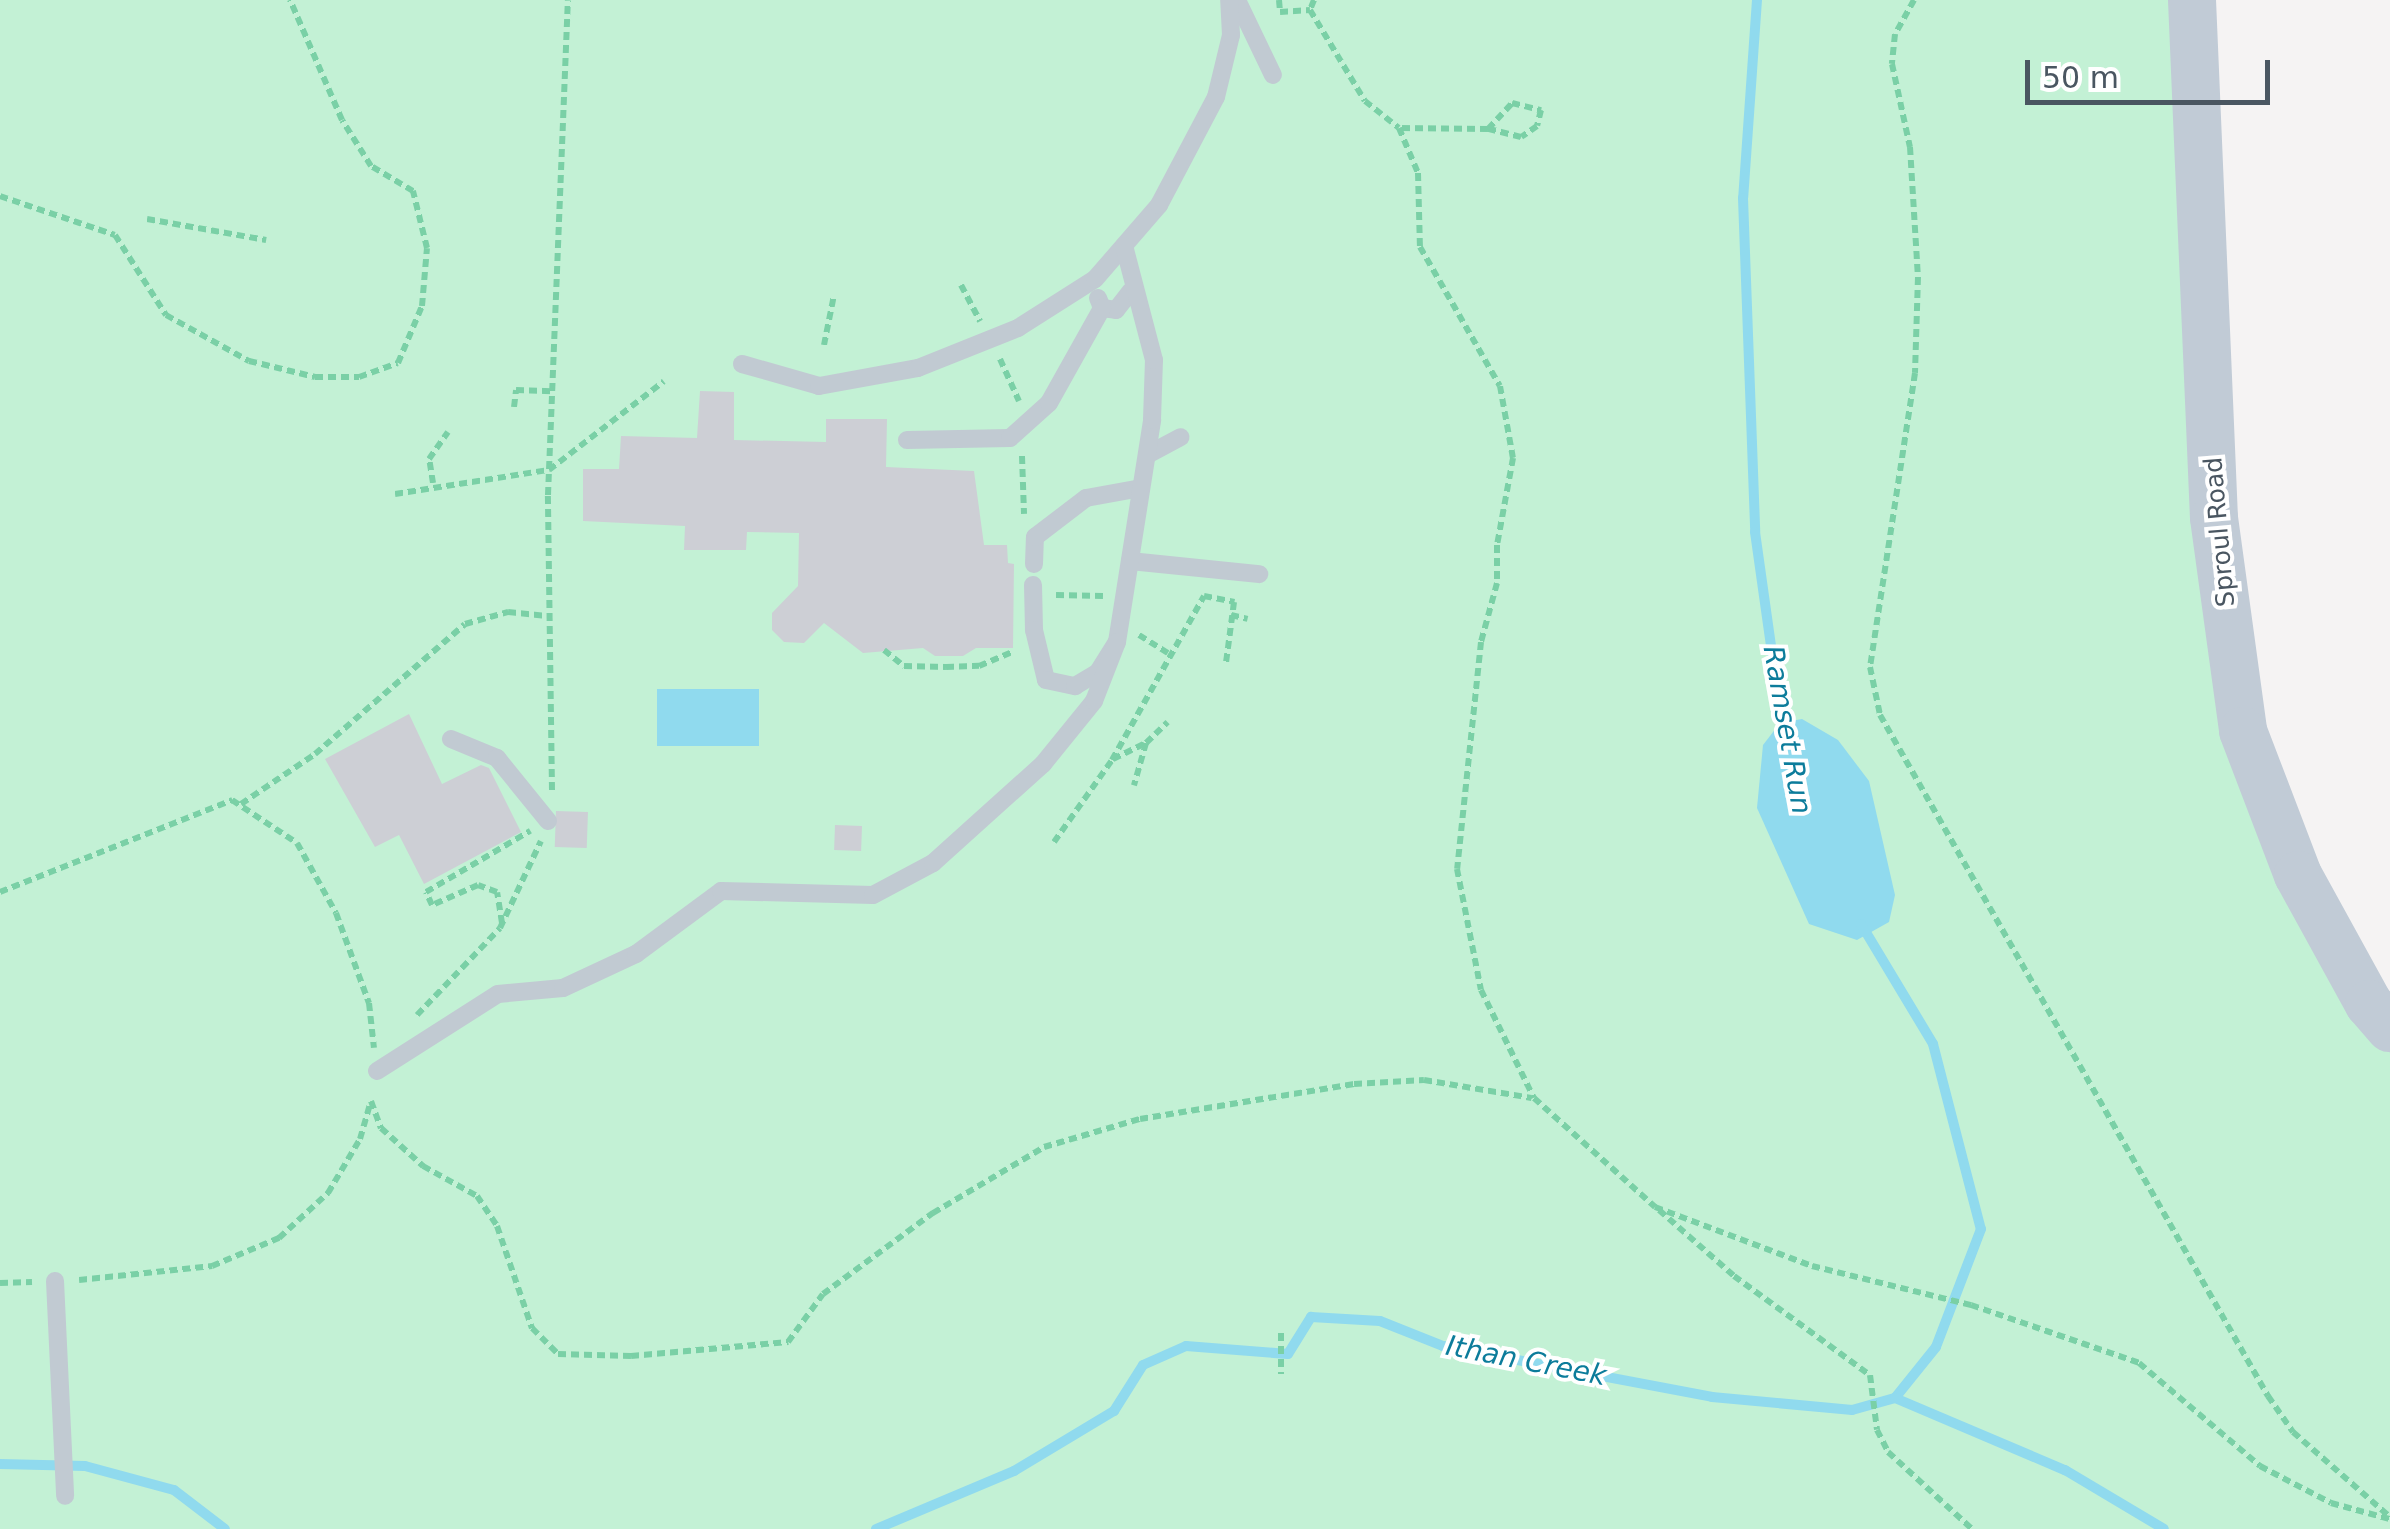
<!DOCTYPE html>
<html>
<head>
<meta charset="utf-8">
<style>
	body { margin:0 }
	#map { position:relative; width:2390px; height:1529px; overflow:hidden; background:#f5f3f3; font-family:"DejaVu Sans",sans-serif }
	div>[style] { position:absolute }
	.green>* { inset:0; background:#c3f1d5 }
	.water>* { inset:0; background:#90daee; transform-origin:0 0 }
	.stream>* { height:10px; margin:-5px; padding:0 5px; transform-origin:5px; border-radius:5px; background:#90daee }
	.building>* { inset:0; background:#cdcfd5; transform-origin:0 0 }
	.path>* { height:6px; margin-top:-3px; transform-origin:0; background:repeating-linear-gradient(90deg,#7ad0a6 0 8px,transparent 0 13px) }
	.lane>* { height:18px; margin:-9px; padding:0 9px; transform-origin:9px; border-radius:9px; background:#c1cad2 }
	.secondary>* { height:48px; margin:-24px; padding:0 24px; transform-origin:24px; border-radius:24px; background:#c1cbd6 }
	span { translate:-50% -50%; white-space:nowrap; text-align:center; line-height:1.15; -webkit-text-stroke:8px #fff; paint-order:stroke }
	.street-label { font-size:25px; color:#4a5661 }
	.water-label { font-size:28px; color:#0c7c9b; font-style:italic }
	.scale { position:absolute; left:2025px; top:60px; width:245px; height:45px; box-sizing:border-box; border:5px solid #4a5661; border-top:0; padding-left:12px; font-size:30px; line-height:35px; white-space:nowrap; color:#4a5661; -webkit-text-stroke:8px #fff; paint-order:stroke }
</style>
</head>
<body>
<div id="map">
	<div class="green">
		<div style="clip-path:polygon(0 0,2192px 0,2243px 731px,2390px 1028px,2390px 1529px,0 1529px)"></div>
	</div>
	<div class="water">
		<div style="left:657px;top:689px;width:102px;height:57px"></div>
		<div style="clip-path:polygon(1802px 719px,1838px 740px,1869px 781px,1895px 895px,1889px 922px,1857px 940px,1809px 924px,1757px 808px,1763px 745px,1780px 723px)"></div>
	</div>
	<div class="stream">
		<div style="left:1757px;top:0;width:198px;rotate:94deg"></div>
		<div style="left:1743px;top:198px;width:334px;rotate:87.9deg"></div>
		<div style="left:1755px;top:532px;width:201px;rotate:82deg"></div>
		<div style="left:1861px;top:924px;width:140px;rotate:59deg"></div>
		<div style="left:1933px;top:1044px;width:191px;rotate:75.5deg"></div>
		<div style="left:1981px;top:1229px;width:126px;rotate:110.9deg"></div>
		<div style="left:1936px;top:1347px;width:65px;rotate:128.8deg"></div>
		<div style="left:0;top:1464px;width:85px;rotate:1.3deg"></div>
		<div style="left:85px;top:1466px;width:92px;rotate:15.1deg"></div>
		<div style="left:174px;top:1490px;width:64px;rotate:37.4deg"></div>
		<div style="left:876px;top:1529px;width:150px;rotate:-22.8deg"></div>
		<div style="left:1014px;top:1471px;width:117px;rotate:-31deg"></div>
		<div style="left:1114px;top:1411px;width:54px;rotate:-57.8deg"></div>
		<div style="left:1143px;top:1365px;width:47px;rotate:-23.8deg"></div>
		<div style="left:1186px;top:1346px;width:102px;rotate:4.5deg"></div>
		<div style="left:1288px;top:1354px;width:44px;rotate:-58.1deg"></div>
		<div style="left:1311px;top:1317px;width:69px;rotate:3.3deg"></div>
		<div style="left:1380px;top:1321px;width:68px;rotate:21.6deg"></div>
		<div style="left:1443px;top:1346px;width:274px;rotate:10.7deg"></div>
		<div style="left:1712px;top:1397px;width:141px;rotate:5.3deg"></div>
		<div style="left:1852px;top:1410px;width:45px;rotate:-15.6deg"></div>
		<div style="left:1895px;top:1398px;width:185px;rotate:23deg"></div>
		<div style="left:2065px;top:1470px;width:115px;rotate:30.8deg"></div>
	</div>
	<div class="building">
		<div style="clip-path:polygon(700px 391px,734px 392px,734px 440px,826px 442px,826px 419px,887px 419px,886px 467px,974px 471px,984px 545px,1007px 545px,1008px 563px,1014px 564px,1013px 648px,976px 648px,963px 656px,935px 656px,923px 648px,863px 653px,824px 623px,804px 643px,784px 642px,772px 630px,772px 613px,798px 586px,799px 533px,747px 532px,746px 550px,684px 550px,685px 526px,583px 521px,583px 469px,619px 469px,621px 436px,697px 438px)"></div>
		<div style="clip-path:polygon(409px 714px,442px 784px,481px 765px,489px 768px,521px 832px,424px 884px,399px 835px,375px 847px,325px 759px)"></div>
		<div style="left:556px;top:811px;width:32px;height:36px;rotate:2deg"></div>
		<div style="left:835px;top:825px;width:27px;height:25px;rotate:2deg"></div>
	</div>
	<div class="path">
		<div style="left:1279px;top:0;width:12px;rotate:85deg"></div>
		<div style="left:1280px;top:12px;width:30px;rotate:-4deg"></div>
		<div style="left:1314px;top:0;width:11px;rotate:112deg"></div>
		<div style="left:1310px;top:10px;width:106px;rotate:58.9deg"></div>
		<div style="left:1365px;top:101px;width:43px;rotate:38.5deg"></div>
		<div style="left:1914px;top:0;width:39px;rotate:119deg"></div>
		<div style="left:1895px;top:34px;width:30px;rotate:96deg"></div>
		<div style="left:1892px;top:64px;width:85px;rotate:77.8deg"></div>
		<div style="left:1910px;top:147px;width:130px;rotate:86.5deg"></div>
		<div style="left:1918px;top:277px;width:96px;rotate:91.8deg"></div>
		<div style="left:1915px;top:373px;width:297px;rotate:98.7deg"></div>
		<div style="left:1870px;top:667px;width:49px;rotate:78.2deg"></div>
		<div style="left:1880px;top:715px;width:784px;rotate:60.33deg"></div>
		<div style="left:2268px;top:1396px;width:44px;rotate:55.2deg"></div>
		<div style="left:2293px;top:1432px;width:129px;rotate:41.2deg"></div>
		<div style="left:1488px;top:129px;width:35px;rotate:-47deg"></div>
		<div style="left:1512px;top:103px;width:30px;rotate:14deg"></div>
		<div style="left:1541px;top:110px;width:16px;rotate:104deg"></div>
		<div style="left:1537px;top:126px;width:19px;rotate:145deg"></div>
		<div style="left:1521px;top:137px;width:34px;rotate:-166deg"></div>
		<div style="left:1488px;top:129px;width:89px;rotate:-179.4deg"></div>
		<div style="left:1399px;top:128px;width:49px;rotate:67.1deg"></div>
		<div style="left:1418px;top:173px;width:74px;rotate:88.5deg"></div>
		<div style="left:1420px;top:247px;width:160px;rotate:60.1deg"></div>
		<div style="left:1500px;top:386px;width:73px;rotate:79.8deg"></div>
		<div style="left:1513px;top:458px;width:88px;rotate:100.4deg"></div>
		<div style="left:1497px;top:545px;width:38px;rotate:90deg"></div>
		<div style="left:1497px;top:583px;width:61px;rotate:105.2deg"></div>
		<div style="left:1481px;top:642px;width:228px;rotate:96deg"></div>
		<div style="left:1457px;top:869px;width:123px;rotate:78.8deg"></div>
		<div style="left:1481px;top:990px;width:120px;rotate:63.9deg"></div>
		<div style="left:1534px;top:1098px;width:163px;rotate:42deg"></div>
		<div style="left:1655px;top:1207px;width:168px;rotate:20.6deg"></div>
		<div style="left:1812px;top:1266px;width:164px;rotate:13.8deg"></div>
		<div style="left:1971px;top:1305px;width:178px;rotate:19deg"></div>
		<div style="left:2139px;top:1363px;width:159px;rotate:40.4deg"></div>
		<div style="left:2260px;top:1466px;width:80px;rotate:27.5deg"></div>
		<div style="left:2331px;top:1503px;width:61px;rotate:15.2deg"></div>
		<div style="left:0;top:196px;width:121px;rotate:18.7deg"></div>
		<div style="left:115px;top:235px;width:95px;rotate:57.5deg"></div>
		<div style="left:166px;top:315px;width:95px;rotate:29deg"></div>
		<div style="left:249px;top:361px;width:68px;rotate:13.6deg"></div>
		<div style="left:315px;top:377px;width:44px"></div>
		<div style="left:359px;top:377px;width:41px;rotate:-19.7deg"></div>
		<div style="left:398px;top:363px;width:62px;rotate:-67.2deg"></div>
		<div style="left:422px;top:306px;width:58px;rotate:-85.1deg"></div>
		<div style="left:427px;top:248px;width:59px;rotate:-103.8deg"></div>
		<div style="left:413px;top:191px;width:49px;rotate:-149.2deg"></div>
		<div style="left:371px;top:166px;width:54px;rotate:-122.2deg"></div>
		<div style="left:342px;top:120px;width:131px;rotate:-113.4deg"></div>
		<div style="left:147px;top:219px;width:121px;rotate:10deg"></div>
		<div style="left:961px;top:285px;width:41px;rotate:62.2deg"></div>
		<div style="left:824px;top:345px;width:51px;rotate:-78.7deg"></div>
		<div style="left:1000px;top:359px;width:46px;rotate:65.7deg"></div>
		<div style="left:514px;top:407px;width:17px;rotate:-83deg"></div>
		<div style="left:516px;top:390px;width:36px;rotate:2deg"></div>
		<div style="left:1022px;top:456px;width:58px;rotate:88deg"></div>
		<div style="left:433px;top:483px;width:24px;rotate:-99deg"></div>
		<div style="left:429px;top:459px;width:33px;rotate:-55deg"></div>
		<div style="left:395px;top:494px;width:156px;rotate:-8.9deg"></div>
		<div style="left:549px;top:470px;width:145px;rotate:-37.7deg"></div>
		<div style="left:1056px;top:595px;width:47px;rotate:1.2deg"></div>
		<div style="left:1231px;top:615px;width:17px;rotate:13deg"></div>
		<div style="left:1139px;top:635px;width:34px;rotate:32deg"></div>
		<div style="left:884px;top:650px;width:26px;rotate:39deg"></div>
		<div style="left:904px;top:666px;width:42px;rotate:1.4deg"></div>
		<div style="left:946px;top:667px;width:33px;rotate:-2deg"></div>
		<div style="left:979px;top:666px;width:36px;rotate:-23deg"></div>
		<div style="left:1146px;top:743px;width:30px;rotate:-44deg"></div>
		<div style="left:1113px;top:759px;width:37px;rotate:-26deg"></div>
		<div style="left:1146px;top:743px;width:44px;rotate:105.9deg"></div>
		<div style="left:552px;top:790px;width:295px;rotate:-90.8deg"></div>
		<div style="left:548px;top:495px;width:495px;rotate:-87.7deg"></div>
		<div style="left:241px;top:804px;width:89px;rotate:-34deg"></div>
		<div style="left:315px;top:754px;width:198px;rotate:-40.9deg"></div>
		<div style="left:465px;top:624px;width:45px;rotate:-15.6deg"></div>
		<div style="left:508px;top:612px;width:39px;rotate:6deg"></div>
		<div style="left:1054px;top:842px;width:100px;rotate:-54.7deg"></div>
		<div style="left:1112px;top:760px;width:188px;rotate:-60.7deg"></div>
		<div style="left:1204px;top:596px;width:31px;rotate:11deg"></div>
		<div style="left:1234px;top:602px;width:62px;rotate:97.5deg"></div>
		<div style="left:0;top:892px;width:250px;rotate:-21.6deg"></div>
		<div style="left:232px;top:800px;width:78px;rotate:33.5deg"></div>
		<div style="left:297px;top:843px;width:80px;rotate:60.9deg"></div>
		<div style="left:336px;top:913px;width:96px;rotate:69.9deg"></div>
		<div style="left:369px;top:1003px;width:45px;rotate:83.7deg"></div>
		<div style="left:502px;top:923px;width:31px;rotate:-99deg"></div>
		<div style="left:497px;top:892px;width:20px;rotate:-160deg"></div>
		<div style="left:478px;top:885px;width:50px;rotate:156.5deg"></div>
		<div style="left:432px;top:905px;width:14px;rotate:-115deg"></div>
		<div style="left:426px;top:892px;width:121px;rotate:-30.4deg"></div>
		<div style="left:417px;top:1015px;width:120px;rotate:-46.3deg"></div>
		<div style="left:500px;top:928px;width:96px;rotate:-64.8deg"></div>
		<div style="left:371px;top:1101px;width:29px;rotate:70deg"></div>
		<div style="left:381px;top:1128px;width:57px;rotate:42.1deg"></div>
		<div style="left:423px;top:1166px;width:62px;rotate:29.1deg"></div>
		<div style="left:477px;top:1196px;width:36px;rotate:56deg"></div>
		<div style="left:497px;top:1226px;width:108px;rotate:71.1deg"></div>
		<div style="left:532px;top:1328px;width:37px;rotate:45deg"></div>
		<div style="left:558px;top:1354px;width:73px;rotate:1.6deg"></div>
		<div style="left:631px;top:1356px;width:158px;rotate:-5.1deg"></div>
		<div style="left:788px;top:1342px;width:59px;rotate:-53.9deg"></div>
		<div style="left:823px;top:1294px;width:137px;rotate:-36.4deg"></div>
		<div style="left:933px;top:1213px;width:129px;rotate:-30.7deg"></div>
		<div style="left:1044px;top:1147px;width:100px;rotate:-16.3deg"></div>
		<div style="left:1140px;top:1119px;width:217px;rotate:-9.3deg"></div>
		<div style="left:1354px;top:1084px;width:70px;rotate:-3.3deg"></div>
		<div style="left:1424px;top:1080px;width:109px;rotate:9.5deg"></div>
		<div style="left:1659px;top:1210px;width:100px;rotate:41.3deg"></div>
		<div style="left:1734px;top:1276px;width:168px;rotate:36.1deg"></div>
		<div style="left:1870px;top:1375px;width:55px;rotate:82.7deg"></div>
		<div style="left:1877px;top:1430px;width:25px;rotate:63deg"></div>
		<div style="left:1888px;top:1452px;width:114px;rotate:42.5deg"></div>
		<div style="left:79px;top:1280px;width:134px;rotate:-6deg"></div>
		<div style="left:212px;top:1266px;width:73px;rotate:-22.7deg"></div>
		<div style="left:279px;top:1238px;width:67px;rotate:-42.6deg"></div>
		<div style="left:328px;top:1193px;width:63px;rotate:-59.3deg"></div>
		<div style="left:360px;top:1139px;width:36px;rotate:-74deg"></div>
		<div style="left:0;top:1283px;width:32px;rotate:-2deg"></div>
		<div style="left:1281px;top:1333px;width:41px;rotate:90deg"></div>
	</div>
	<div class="lane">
		<div style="left:1237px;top:0;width:83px;rotate:64.4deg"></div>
		<div style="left:1098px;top:298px;width:11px;rotate:68deg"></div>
		<div style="left:1102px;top:308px;width:14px;rotate:8deg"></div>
		<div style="left:1116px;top:310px;width:24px;rotate:-52deg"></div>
		<div style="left:742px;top:364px;width:80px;rotate:15.9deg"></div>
		<div style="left:819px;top:386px;width:101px;rotate:-10.3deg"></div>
		<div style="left:918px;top:368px;width:108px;rotate:-21.8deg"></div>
		<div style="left:1018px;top:328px;width:91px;rotate:-32.5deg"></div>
		<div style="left:1095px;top:279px;width:98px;rotate:-49.1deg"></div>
		<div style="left:1159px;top:205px;width:122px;rotate:-62.2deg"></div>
		<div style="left:1216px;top:97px;width:64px;rotate:-76.4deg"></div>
		<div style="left:1231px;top:35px;width:35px;rotate:-93deg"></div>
		<div style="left:907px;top:440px;width:103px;rotate:-1.1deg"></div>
		<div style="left:1010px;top:438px;width:52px;rotate:-41.9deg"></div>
		<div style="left:1049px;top:403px;width:109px;rotate:-60.8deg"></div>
		<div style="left:1147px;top:455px;width:38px;rotate:-28deg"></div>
		<div style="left:1130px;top:561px;width:130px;rotate:5.8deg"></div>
		<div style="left:1034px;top:564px;width:27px;rotate:-88deg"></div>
		<div style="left:1035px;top:537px;width:64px;rotate:-37.4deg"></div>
		<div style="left:1086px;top:498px;width:56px;rotate:-10.3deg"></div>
		<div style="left:1033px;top:585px;width:45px;rotate:88.7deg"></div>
		<div style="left:1034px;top:630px;width:51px;rotate:76.5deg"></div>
		<div style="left:1046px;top:680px;width:30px;rotate:12deg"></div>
		<div style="left:1075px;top:686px;width:27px;rotate:-31deg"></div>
		<div style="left:1098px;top:672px;width:36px;rotate:-58deg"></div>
		<div style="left:1117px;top:642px;width:225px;rotate:-81deg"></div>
		<div style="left:1152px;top:420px;width:60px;rotate:-88.1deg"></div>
		<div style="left:1154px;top:360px;width:118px;rotate:-104.7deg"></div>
		<div style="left:451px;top:739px;width:50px;rotate:22.4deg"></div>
		<div style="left:497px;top:758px;width:81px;rotate:51deg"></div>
		<div style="left:377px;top:1071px;width:143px;rotate:-32.5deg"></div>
		<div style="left:498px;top:994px;width:65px;rotate:-5.3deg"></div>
		<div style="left:563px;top:988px;width:81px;rotate:-25deg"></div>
		<div style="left:636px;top:954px;width:106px;rotate:-36.5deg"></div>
		<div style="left:721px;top:891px;width:152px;rotate:1.5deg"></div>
		<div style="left:873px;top:895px;width:68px;rotate:-28.1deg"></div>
		<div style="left:933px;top:863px;width:148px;rotate:-42deg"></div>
		<div style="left:1043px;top:764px;width:81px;rotate:-51deg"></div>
		<div style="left:1094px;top:701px;width:63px;rotate:-68.7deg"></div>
		<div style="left:55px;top:1281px;width:215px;rotate:87.3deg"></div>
	</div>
	<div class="secondary">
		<div style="left:2192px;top:0;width:518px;rotate:87.57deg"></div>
		<div style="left:2214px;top:518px;width:215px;rotate:82.2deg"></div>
		<div style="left:2243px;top:731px;width:154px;rotate:69.1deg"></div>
		<div style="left:2298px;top:875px;width:147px;rotate:61.2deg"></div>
		<div style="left:2369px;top:1004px;width:32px;rotate:49deg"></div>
	</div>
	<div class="street-label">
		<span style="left:2220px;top:532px;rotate:-95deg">Sproul Road</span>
	</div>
	<div class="water-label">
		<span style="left:1787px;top:730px;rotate:80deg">Ramset Run</span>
		<span style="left:1526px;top:1361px;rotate:11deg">Ithan Creek</span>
	</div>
	<div class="scale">50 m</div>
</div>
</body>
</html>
